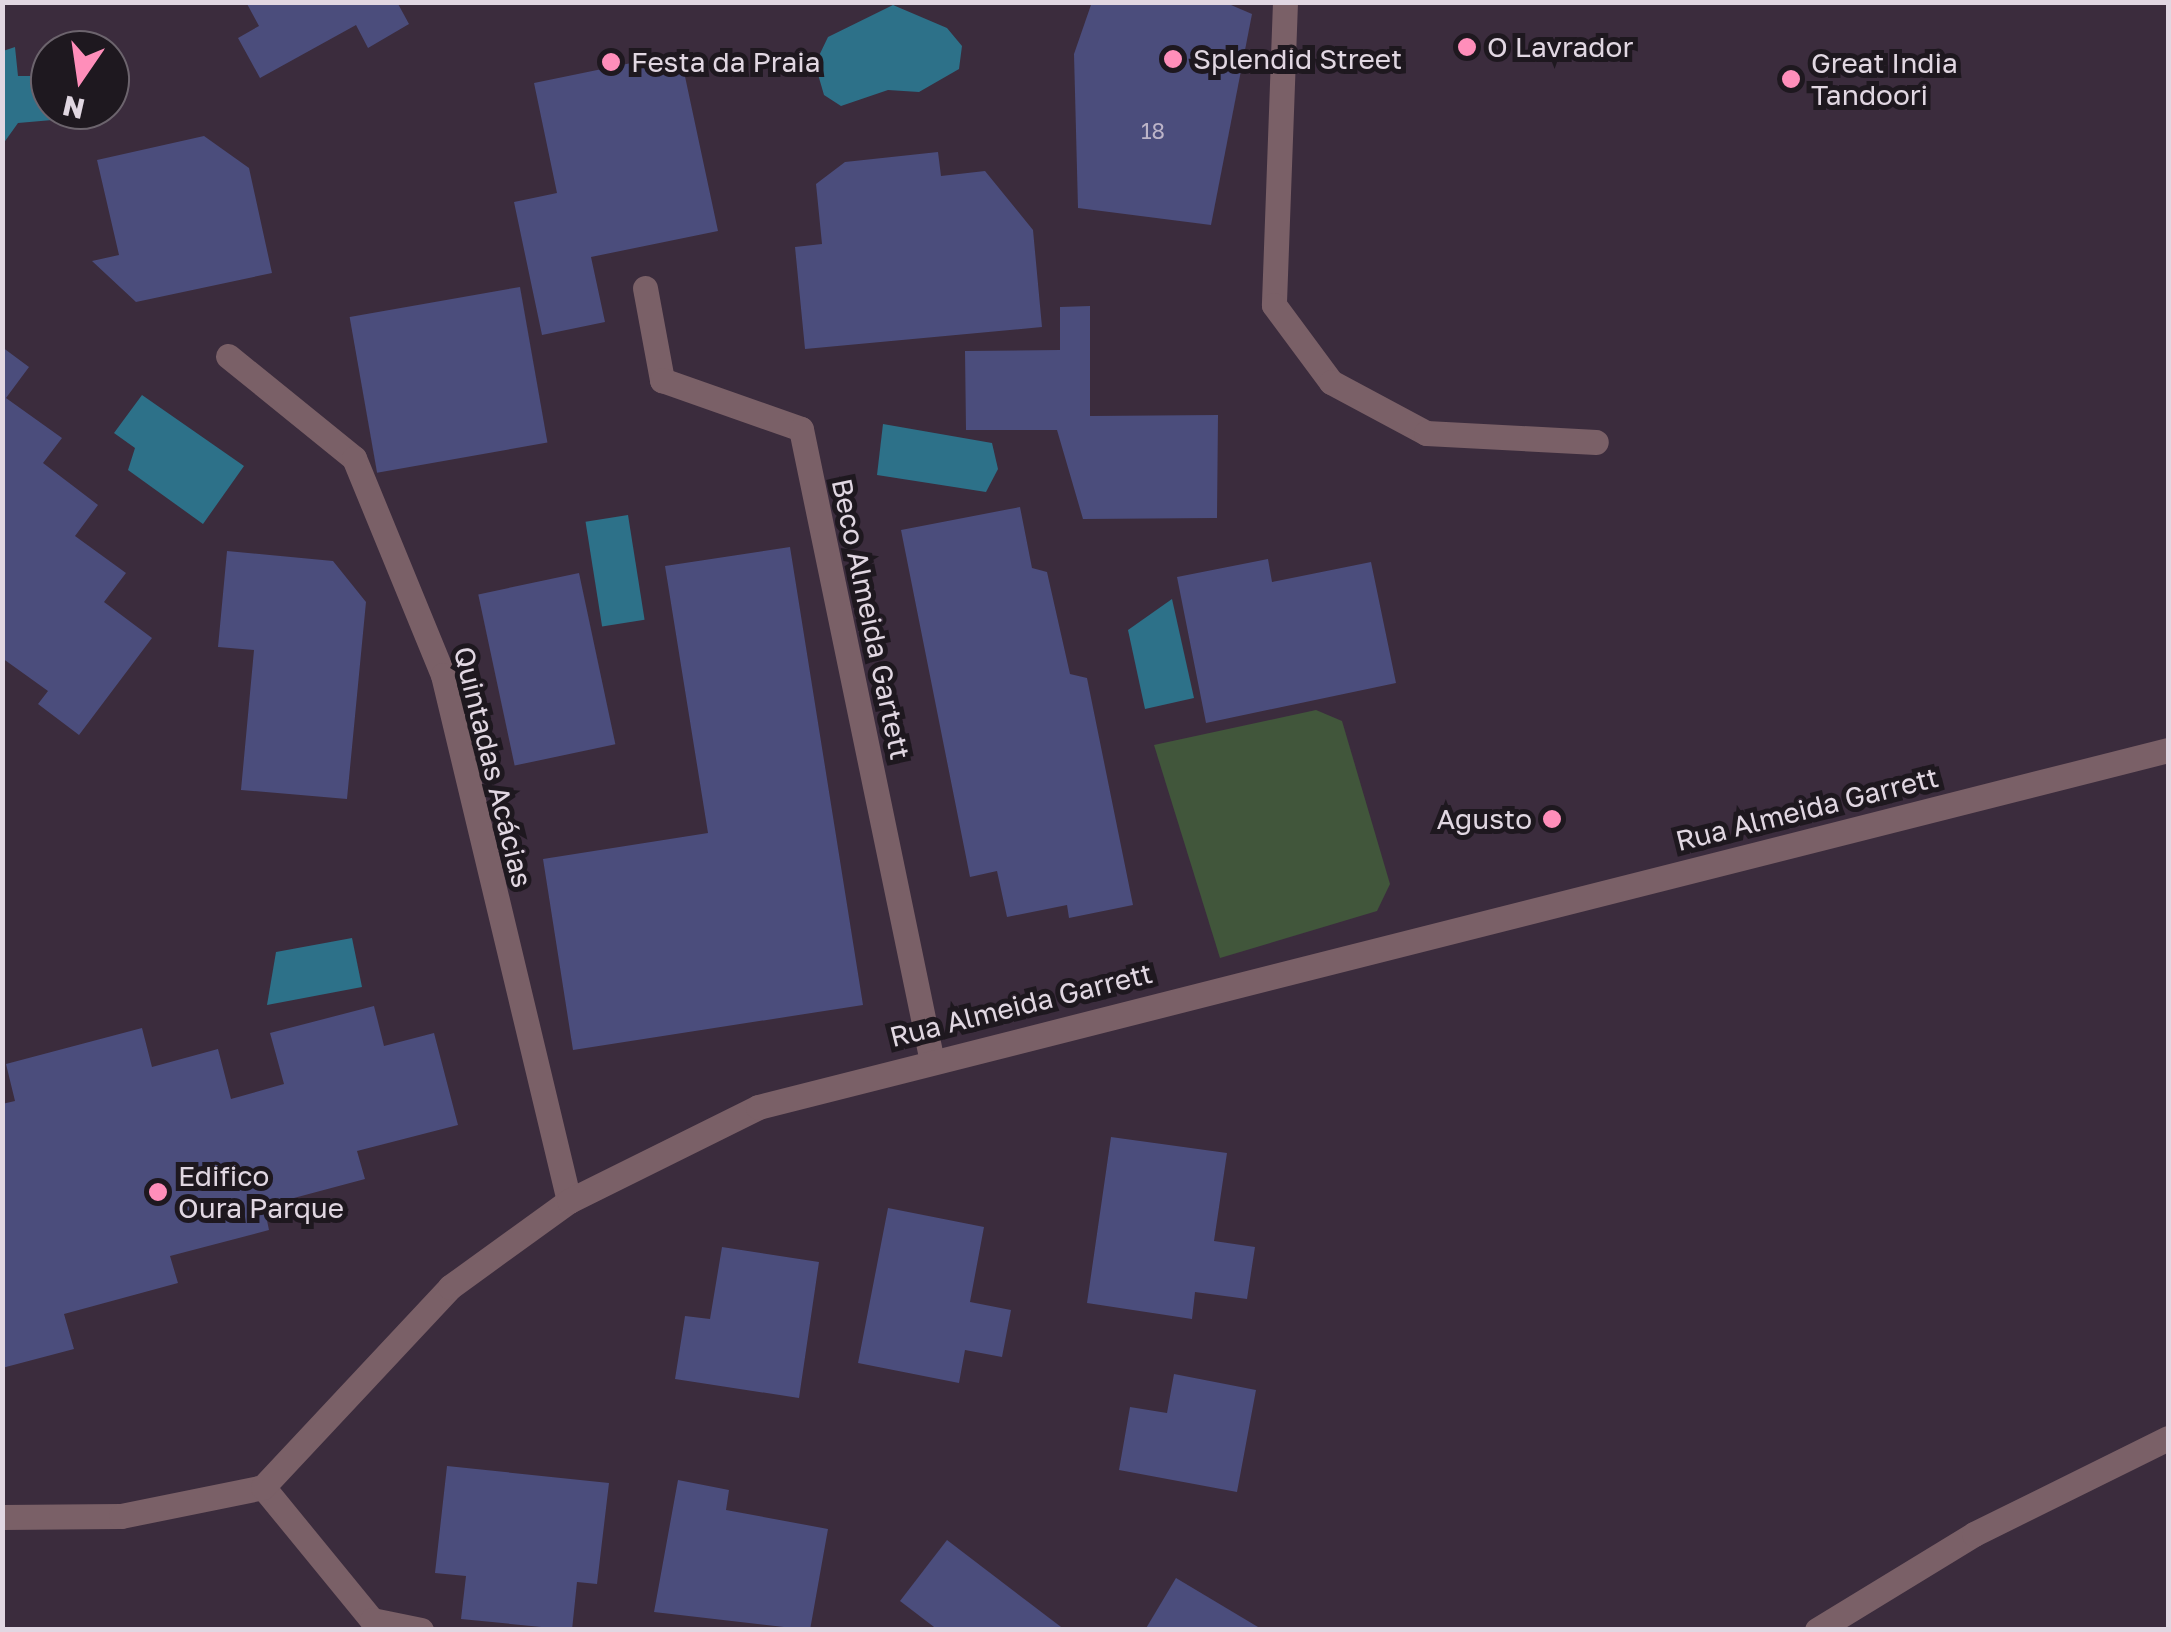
<!DOCTYPE html>
<html>
<head>
<meta charset="utf-8">
<style>
	body { margin:0 }
	#map { position:relative; width:2171px; height:1632px; overflow:hidden; background:#3b2c3d; font-family:"Golos Text",sans-serif }
	div>[style] { position:absolute }
	.green>* { inset:0; background:#41563b }
	.water>* { inset:0; background:#2d7189; transform-origin:0 0 }
	.building>* { inset:0; background:#4b4d7c; transform-origin:0 0 }
	.minor>* { height:25px; margin:-12.5px; padding:0 12.5px; transform-origin:12.5px; border-radius:12.5px; background:#7a6067 }
	.dots>* { width:28px; height:28px; translate:-50% -50%; box-sizing:border-box; border:5px solid #1e181f; border-radius:50% }
	span { translate:-50% -50%; white-space:nowrap; text-align:center; line-height:1.15; -webkit-text-stroke:10px #1e181f; paint-order:stroke }
	.number-label { font-size:22px; color:#bcb4c8 }
	.number-label span { -webkit-text-stroke-width:0 }
	.poi-label { font-size:28px; color:#e1d7e2 }
	.left { translate:0 -50%; text-align:left }
	.right { translate:-100% -50%; text-align:right }
	.street-label { font-size:28px; color:#e1d7e2 }
	.frame { position:absolute; inset:0; border:5px solid #e1d7e2; pointer-events:none }
	.north { position:absolute; left:30px; top:30px; width:100px; height:100px; box-sizing:border-box; background:#1e181f; border:2px solid #6c646d; border-radius:50%; rotate:193deg; font-size:28px; font-weight:700; line-height:40px; text-align:center; color:#e1d7e2 }
	.north::after { content:''; display:block; margin:auto; width:35px; height:45px; background:#ff8eba; clip-path:polygon(50% 0,100% 100%,50% 72%,0 100%) }
</style>
</head>
<body>
<div id="map">
	<div class="green">
		<div style="clip-path:polygon(1316px 710px,1342px 721px,1390px 884px,1377px 911px,1220px 958px,1154px 745px)"></div>
	</div>
	<div class="water">
		<div style="clip-path:polygon(893px 5px,947px 28px,962px 46px,959px 69px,919px 92px,888px 90px,841px 106px,824px 95px,815px 64px,828px 37px)"></div>
		<div style="clip-path:polygon(15px 47px,18px 76px,50px 76px,50px 110px,64px 119px,18px 123px,3px 144px,3px 51px)"></div>
		<div style="clip-path:polygon(142px 395px,244px 466px,203px 524px,128px 470px,135px 448px,114px 433px)"></div>
		<div style="clip-path:polygon(883px 424px,992px 443px,998px 469px,986px 492px,877px 475px)"></div>
		<div style="left:628px;top:515px;width:106px;height:43px;rotate:81deg"></div>
		<div style="clip-path:polygon(1172px 599px,1194px 698px,1145px 709px,1128px 630px)"></div>
		<div style="clip-path:polygon(352px 938px,362px 987px,267px 1005px,276px 952px)"></div>
	</div>
	<div class="building">
		<div style="clip-path:polygon(246px 2px,397px 2px,409px 24px,368px 48px,356px 25px,260px 78px,238px 38px,259px 26px)"></div>
		<div style="clip-path:polygon(1092px 2px,1224px 2px,1252px 14px,1211px 225px,1078px 208px,1074px 54px)"></div>
		<div style="clip-path:polygon(680px 53px,718px 231px,591px 257px,605px 322px,542px 335px,514px 202px,557px 193px,534px 83px)"></div>
		<div style="clip-path:polygon(204px 136px,249px 168px,272px 273px,136px 302px,92px 261px,119px 255px,97px 160px)"></div>
		<div style="clip-path:polygon(938px 152px,941px 176px,985px 171px,1033px 230px,1042px 327px,805px 349px,795px 247px,822px 244px,816px 184px,845px 162px)"></div>
		<div style="left:520px;top:287px;width:158px;height:173px;rotate:80deg"></div>
		<div style="clip-path:polygon(1090px 306px,1090px 416px,1218px 415px,1217px 518px,1083px 519px,1057px 430px,966px 430px,965px 351px,1060px 350px,1060px 307px)"></div>
		<div style="clip-path:polygon(2px 347px,29px 367px,6px 398px,62px 438px,43px 463px,98px 505px,75px 536px,126px 573px,104px 602px,152px 638px,79px 735px,38px 704px,48px 691px,2px 658px)"></div>
		<div style="clip-path:polygon(1020px 507px,1032px 568px,1047px 572px,1070px 674px,1087px 678px,1133px 905px,1069px 918px,1067px 905px,1007px 917px,997px 871px,970px 877px,901px 530px)"></div>
		<div style="clip-path:polygon(790px 547px,863px 1005px,573px 1050px,543px 859px,708px 833px,665px 566px)"></div>
		<div style="clip-path:polygon(227px 551px,333px 561px,366px 602px,347px 799px,241px 790px,254px 650px,218px 647px)"></div>
		<div style="clip-path:polygon(1268px 559px,1272px 582px,1371px 562px,1396px 683px,1206px 723px,1177px 577px)"></div>
		<div style="left:579px;top:573px;width:175px;height:103px;rotate:78deg"></div>
		<div style="clip-path:polygon(374px 1006px,384px 1046px,434px 1033px,458px 1125px,357px 1151px,365px 1179px,264px 1206px,269px 1230px,170px 1256px,178px 1283px,64px 1314px,74px 1349px,2px 1368px,2px 1104px,15px 1101px,6px 1064px,142px 1028px,152px 1067px,218px 1049px,231px 1099px,284px 1084px,270px 1033px)"></div>
		<div style="clip-path:polygon(1111px 1137px,1227px 1153px,1214px 1241px,1255px 1247px,1247px 1299px,1195px 1292px,1192px 1319px,1087px 1303px)"></div>
		<div style="clip-path:polygon(888px 1208px,984px 1227px,970px 1302px,1011px 1310px,1002px 1357px,965px 1350px,959px 1383px,858px 1363px)"></div>
		<div style="clip-path:polygon(722px 1247px,819px 1262px,799px 1398px,675px 1379px,685px 1316px,710px 1319px)"></div>
		<div style="clip-path:polygon(1174px 1374px,1256px 1390px,1237px 1492px,1119px 1470px,1130px 1407px,1167px 1413px)"></div>
		<div style="clip-path:polygon(447px 1466px,609px 1483px,597px 1584px,577px 1582px,572px 1630px,461px 1619px,466px 1576px,435px 1573px)"></div>
		<div style="clip-path:polygon(678px 1480px,729px 1490px,726px 1510px,828px 1529px,810px 1630px,654px 1612px)"></div>
		<div style="clip-path:polygon(947px 1540px,1065px 1630px,938px 1630px,900px 1601px)"></div>
		<div style="clip-path:polygon(1176px 1578px,1263px 1630px,1145px 1630px)"></div>
	</div>
	<div class="minor">
		<div style="left:1285px;top:2px;width:303px;rotate:92.1deg"></div>
		<div style="left:1274px;top:305px;width:96px;rotate:53.5deg"></div>
		<div style="left:1331px;top:382px;width:108px;rotate:28.2deg"></div>
		<div style="left:1426px;top:433px;width:170px;rotate:3deg"></div>
		<div style="left:645px;top:288px;width:94px;rotate:79.5deg"></div>
		<div style="left:662px;top:380px;width:147px;rotate:19.4deg"></div>
		<div style="left:801px;top:429px;width:641px;rotate:78.3deg"></div>
		<div style="left:228px;top:356px;width:162px;rotate:39deg"></div>
		<div style="left:354px;top:458px;width:235px;rotate:67.7deg"></div>
		<div style="left:443px;top:675px;width:541px;rotate:76.53deg"></div>
		<div style="left:263px;top:1487px;width:172px;rotate:50.7deg"></div>
		<div style="left:372px;top:1620px;width:50px;rotate:11.5deg"></div>
		<div style="left:2px;top:1517px;width:119px;rotate:-0.5deg"></div>
		<div style="left:121px;top:1516px;width:145px;rotate:-11.5deg"></div>
		<div style="left:263px;top:1487px;width:274px;rotate:-46.9deg"></div>
		<div style="left:450px;top:1287px;width:147px;rotate:-35.9deg"></div>
		<div style="left:569px;top:1201px;width:211px;rotate:-26.4deg"></div>
		<div style="left:758px;top:1107px;width:1454px;rotate:-14.21deg"></div>
		<div style="left:1817px;top:1630px;width:184px;rotate:-31.4deg"></div>
		<div style="left:1974px;top:1534px;width:216px;rotate:-26.3deg"></div>
	</div>
	<div class="dots">
		<div style="left:1467px;top:47px;background:#ff8eba"></div>
		<div style="left:1173px;top:59px;background:#ff8eba"></div>
		<div style="left:611px;top:62px;background:#ff8eba"></div>
		<div style="left:1791px;top:79px;background:#ff8eba"></div>
		<div style="left:1552px;top:819px;background:#ff8eba"></div>
		<div style="left:158px;top:1192px;background:#ff8eba"></div>
	</div>
	<div class="number-label">
		<span style="left:1153px;top:131px">18</span>
	</div>
	<div class="poi-label">
		<span class="left" style="left:1487px;top:47px">O Lavrador</span>
		<span class="left" style="left:1193px;top:59px">Splendid Street</span>
		<span class="left" style="left:631px;top:62px">Festa da Praia</span>
		<span class="left" style="left:1811px;top:79px">Great India<br>Tandoori</span>
		<span class="right" style="left:1532px;top:819px">Agusto</span>
		<span class="left" style="left:178px;top:1192px">Edifico<br>Oura Parque</span>
	</div>
	<div class="street-label">
		<span style="left:871px;top:619px;rotate:78deg">Beco Almeida Gartett</span>
		<span style="left:493px;top:767px;rotate:76deg">Quintadas Acácias</span>
		<span style="left:1807px;top:809px;rotate:-14deg">Rua Almeida Garrett</span>
		<span style="left:1021px;top:1005px;rotate:-14deg">Rua Almeida Garrett</span>
	</div>
	<div class="frame"></div>
	<div class="north">N</div>
</div>
</body>
</html>
